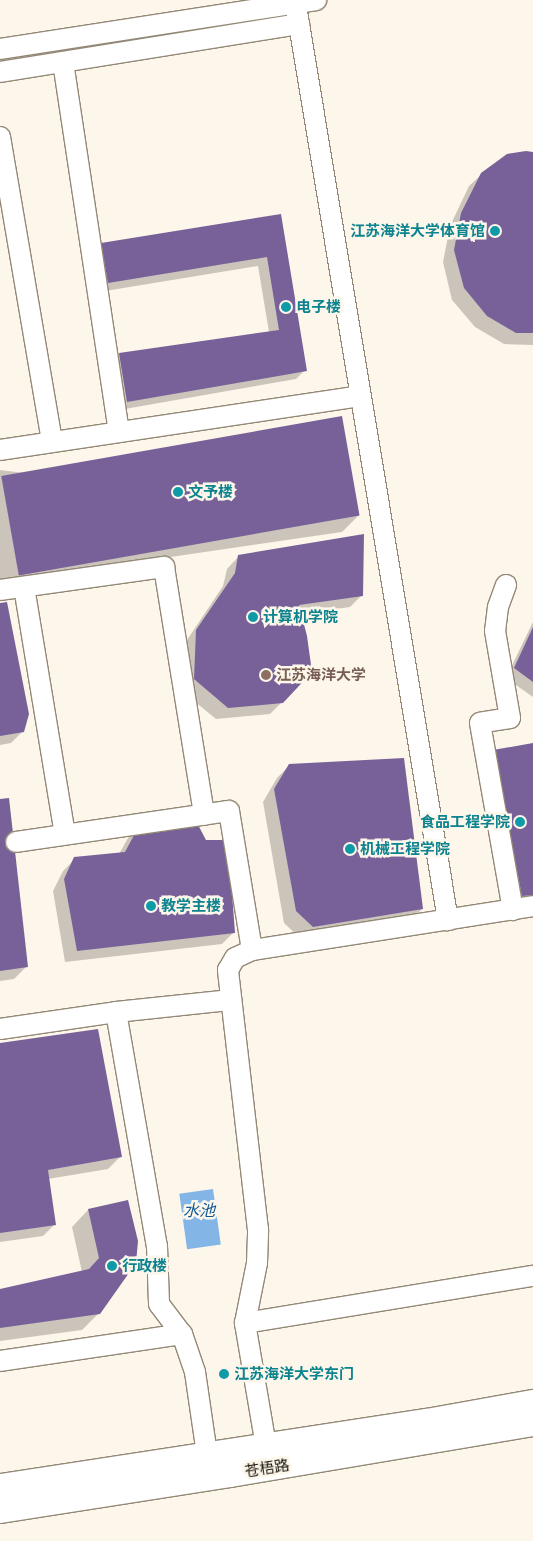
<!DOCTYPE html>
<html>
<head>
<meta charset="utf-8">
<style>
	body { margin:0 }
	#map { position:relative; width:533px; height:1541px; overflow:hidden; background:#fdf6ea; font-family:Manrope,"Noto Sans SC",sans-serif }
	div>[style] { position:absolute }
	.water>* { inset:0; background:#84b5e7; transform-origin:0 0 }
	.shadow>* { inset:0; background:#0003 }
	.building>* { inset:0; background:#786199; transform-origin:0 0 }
	.roads { filter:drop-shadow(1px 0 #938876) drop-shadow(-1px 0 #938876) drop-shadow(0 1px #938876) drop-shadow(0 -1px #938876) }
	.minor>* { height:20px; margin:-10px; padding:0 10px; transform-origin:10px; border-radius:10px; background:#fff }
	.major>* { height:25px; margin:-12.5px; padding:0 12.5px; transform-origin:12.5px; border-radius:12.5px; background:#fff }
	.dots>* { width:14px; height:14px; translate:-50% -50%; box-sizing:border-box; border:2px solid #fdf6ea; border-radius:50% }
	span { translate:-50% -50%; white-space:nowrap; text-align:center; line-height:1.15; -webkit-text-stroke:5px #fdf6ea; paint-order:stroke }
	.culture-label { font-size:15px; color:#0d838f; font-weight:700 }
	.right { translate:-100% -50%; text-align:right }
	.left { translate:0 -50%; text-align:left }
	.education-label { font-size:15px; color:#785e54; font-weight:700 }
	.street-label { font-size:15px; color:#18140d }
	.water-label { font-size:16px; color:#115995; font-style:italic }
</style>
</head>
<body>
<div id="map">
	<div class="water">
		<div style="left:213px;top:1189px;width:56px;height:34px;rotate:82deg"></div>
	</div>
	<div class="shadow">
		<div style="clip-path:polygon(533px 153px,533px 345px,504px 344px,475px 327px,452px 300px,443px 262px,450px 226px,469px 186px,482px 174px)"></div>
		<div style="clip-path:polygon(280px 215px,305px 370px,296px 379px,119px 410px,111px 363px,120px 354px,269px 332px,258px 266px,99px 292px,92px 253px,101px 244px)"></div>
		<div style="clip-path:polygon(0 470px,359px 515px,342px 532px,0 582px)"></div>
		<div style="clip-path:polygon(239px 556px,362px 595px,350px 607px,300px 614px,282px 702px,270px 714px,216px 719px,182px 691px,185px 643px,223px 586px,227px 569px)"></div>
		<div style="clip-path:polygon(0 604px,23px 731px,11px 743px,0 745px)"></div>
		<div style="clip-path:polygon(533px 622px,533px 697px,506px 678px)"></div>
		<div style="clip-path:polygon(533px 744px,533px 902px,513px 905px,484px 760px)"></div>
		<div style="clip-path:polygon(289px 766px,422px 909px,410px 921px,301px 939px,284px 923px,263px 802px,277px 778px)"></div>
		<div style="clip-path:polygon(0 800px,26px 967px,14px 979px,0 981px)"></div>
		<div style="clip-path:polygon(140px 826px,234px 932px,222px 944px,65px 962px,53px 891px,63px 871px,75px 859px,119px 854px,128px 838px)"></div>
		<div style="clip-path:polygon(0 1044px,120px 1157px,108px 1169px,48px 1179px,55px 1224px,43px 1236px,0 1242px)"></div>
		<div style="clip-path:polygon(127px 1201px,99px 1313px,82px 1330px,0 1341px,0 1290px,82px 1272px,72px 1227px,88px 1210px)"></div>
	</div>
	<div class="building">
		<div style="clip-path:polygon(526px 151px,533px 152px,533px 333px,516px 333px,487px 316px,464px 288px,454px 250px,461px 213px,481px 173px,507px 154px)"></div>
		<div style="clip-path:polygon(281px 214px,307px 371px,127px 402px,119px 353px,279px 330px,267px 257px,108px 283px,101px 243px)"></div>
		<div style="left:342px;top:416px;width:101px;height:346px;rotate:80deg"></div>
		<div style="clip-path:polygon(364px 534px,363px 596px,299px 605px,307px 636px,312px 672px,283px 703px,228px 708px,194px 679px,196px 630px,235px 573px,238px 555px)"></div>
		<div style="clip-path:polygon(7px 602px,29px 714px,24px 732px,0 736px,0 603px)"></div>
		<div style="clip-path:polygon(533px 627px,533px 682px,514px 668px)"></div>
		<div style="clip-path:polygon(533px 743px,533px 895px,522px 896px,493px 750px)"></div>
		<div style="clip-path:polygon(404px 758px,423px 909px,313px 927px,296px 911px,274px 789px,289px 764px)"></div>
		<div style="clip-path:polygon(9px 798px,28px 967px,0 971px,0 799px)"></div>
		<div style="clip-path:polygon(196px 821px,206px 840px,228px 840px,235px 933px,77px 951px,64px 879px,74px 857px,125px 852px,140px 824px)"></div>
		<div style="clip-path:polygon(98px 1029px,122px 1157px,48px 1170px,56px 1225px,0 1233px,0 1043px)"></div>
		<div style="clip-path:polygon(128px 1200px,138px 1241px,136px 1263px,100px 1314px,0 1328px,0 1289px,89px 1269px,99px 1258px,88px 1209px)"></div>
	</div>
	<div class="roads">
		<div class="minor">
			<div style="left:295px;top:0;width:933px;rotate:80.56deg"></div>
			<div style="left:0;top:49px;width:320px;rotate:-8.8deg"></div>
			<div style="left:63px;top:62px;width:374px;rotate:81.4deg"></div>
			<div style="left:0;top:72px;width:303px;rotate:-9.1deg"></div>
			<div style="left:0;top:137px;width:309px;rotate:80.3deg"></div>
			<div style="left:0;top:450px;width:364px;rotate:-8.5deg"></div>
			<div style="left:506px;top:585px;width:23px;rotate:110deg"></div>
			<div style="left:498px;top:607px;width:24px;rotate:97deg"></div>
			<div style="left:495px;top:631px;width:88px;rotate:80.2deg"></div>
			<div style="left:510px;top:718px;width:30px;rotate:171deg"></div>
			<div style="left:480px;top:723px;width:190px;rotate:80deg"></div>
			<div style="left:24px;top:587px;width:250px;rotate:80.6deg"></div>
			<div style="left:0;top:590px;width:166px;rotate:-8deg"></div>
			<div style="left:164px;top:567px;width:251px;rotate:80.8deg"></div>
			<div style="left:16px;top:842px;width:215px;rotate:-8.3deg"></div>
			<div style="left:229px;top:811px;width:141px;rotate:80.6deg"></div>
			<div style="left:116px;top:1012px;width:116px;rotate:-6deg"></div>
			<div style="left:0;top:1029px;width:117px;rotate:-8.3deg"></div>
			<div style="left:116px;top:1012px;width:238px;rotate:80.1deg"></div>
			<div style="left:157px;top:1246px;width:58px;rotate:88deg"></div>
			<div style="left:159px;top:1304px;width:38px;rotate:53deg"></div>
			<div style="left:182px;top:1334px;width:40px;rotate:71.1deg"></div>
			<div style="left:195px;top:1372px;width:83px;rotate:81.7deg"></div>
			<div style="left:245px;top:1323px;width:292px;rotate:-9.3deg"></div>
			<div style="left:0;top:1361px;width:184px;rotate:-8.4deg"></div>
			<div style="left:266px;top:1446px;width:125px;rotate:-99.7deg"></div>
			<div style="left:245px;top:1323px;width:61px;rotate:-78.7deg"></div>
			<div style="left:257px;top:1263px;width:33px;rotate:-88deg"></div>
			<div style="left:258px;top:1230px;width:262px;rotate:-96.6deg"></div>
			<div style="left:228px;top:970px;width:14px;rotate:-60deg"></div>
			<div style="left:235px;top:958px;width:19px;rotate:-25deg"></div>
			<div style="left:252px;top:950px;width:284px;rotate:-8.9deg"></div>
		</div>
		<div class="major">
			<div style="left:0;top:1486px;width:431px;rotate:-8.7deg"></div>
			<div style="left:426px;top:1421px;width:109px;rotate:-10.1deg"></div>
			<div style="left:0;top:1510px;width:233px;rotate:-8.9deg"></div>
			<div style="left:230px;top:1474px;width:307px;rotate:-9.6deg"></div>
		</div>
	</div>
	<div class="dots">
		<div style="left:495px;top:231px;background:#0f9aa8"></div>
		<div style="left:286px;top:307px;background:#0f9aa8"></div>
		<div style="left:178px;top:492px;background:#0f9aa8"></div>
		<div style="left:253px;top:617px;background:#0f9aa8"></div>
		<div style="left:266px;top:675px;background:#8d6e63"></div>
		<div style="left:520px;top:822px;background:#0f9aa8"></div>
		<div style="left:350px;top:849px;background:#0f9aa8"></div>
		<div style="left:151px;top:906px;background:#0f9aa8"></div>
		<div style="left:112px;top:1266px;background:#0f9aa8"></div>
		<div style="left:224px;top:1374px;background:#0f9aa8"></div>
	</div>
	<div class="culture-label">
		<span class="right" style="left:485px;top:231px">江苏海洋大学体育馆</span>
		<span class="left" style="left:296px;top:307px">电子楼</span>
		<span class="left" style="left:188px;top:492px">文予楼</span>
		<span class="left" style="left:263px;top:617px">计算机学院</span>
		<span class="right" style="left:510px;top:822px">食品工程学院</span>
		<span class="left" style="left:360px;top:849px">机械工程学院</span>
		<span class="left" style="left:161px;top:906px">教学主楼</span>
		<span class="left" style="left:122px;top:1266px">行政楼</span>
		<span class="left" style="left:234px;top:1374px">江苏海洋大学东门</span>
	</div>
	<div class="education-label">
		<span class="left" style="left:276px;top:675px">江苏海洋大学</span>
	</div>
	<div class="street-label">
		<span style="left:267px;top:1468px;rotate:-9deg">苍梧路</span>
	</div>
	<div class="water-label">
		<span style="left:199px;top:1210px">水池</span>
	</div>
</div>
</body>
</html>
